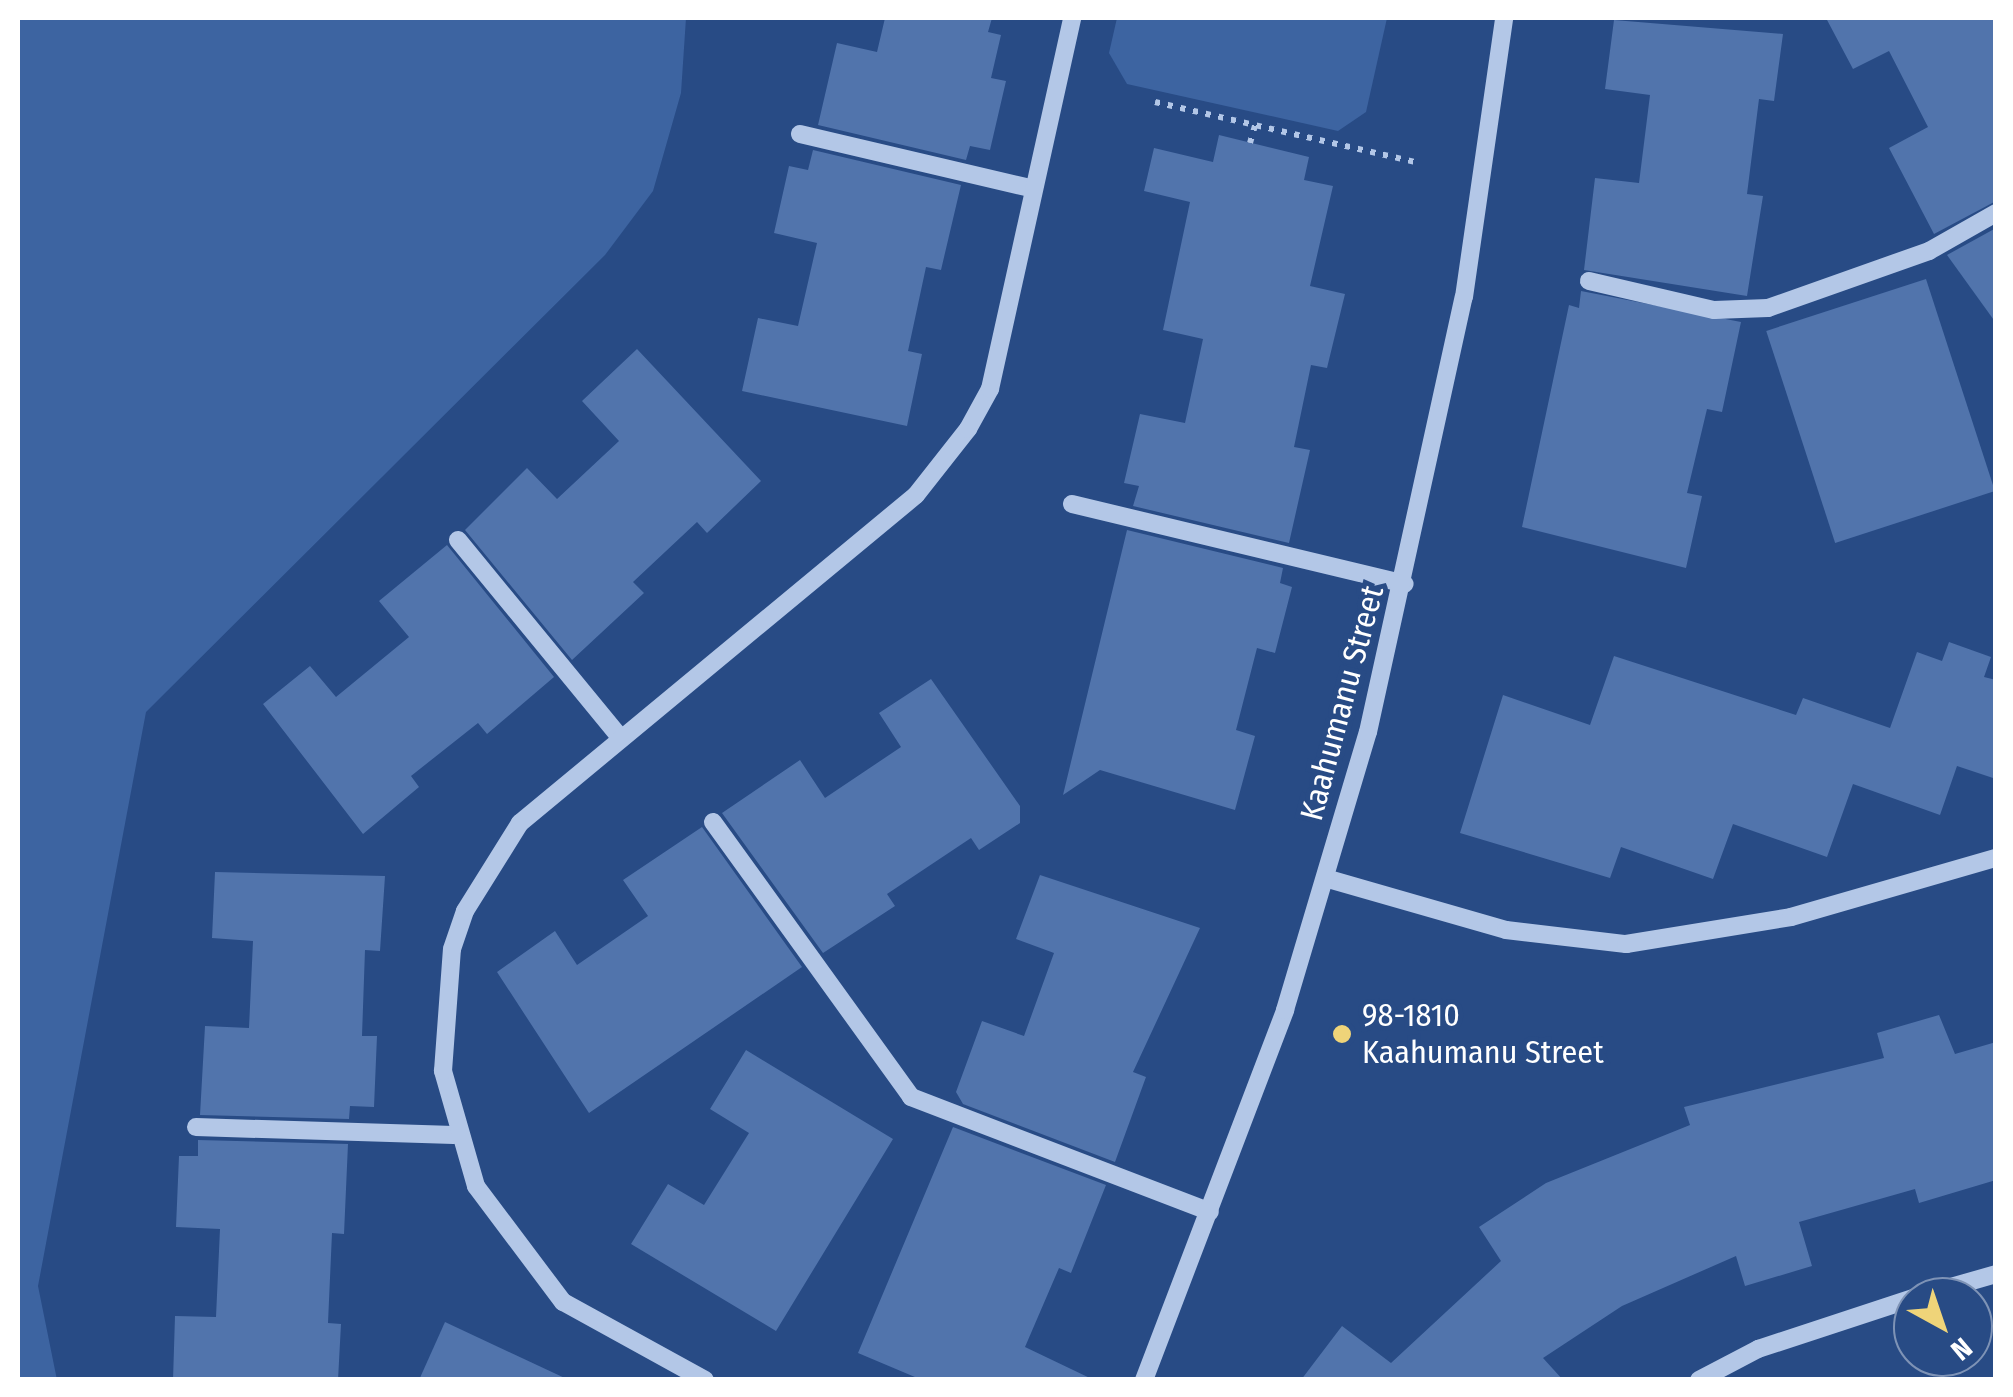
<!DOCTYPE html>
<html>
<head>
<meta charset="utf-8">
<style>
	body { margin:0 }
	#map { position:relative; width:2013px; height:1397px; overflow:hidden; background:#284b85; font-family:"Fira Sans Condensed",sans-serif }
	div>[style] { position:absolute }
	.green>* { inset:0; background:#3d64a1 }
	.building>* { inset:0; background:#5174ac; transform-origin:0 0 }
	.path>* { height:6px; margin-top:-3px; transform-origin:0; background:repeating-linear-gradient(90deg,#b3c7e7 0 5px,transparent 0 13px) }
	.minor>* { height:18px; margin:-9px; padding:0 9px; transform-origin:9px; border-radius:9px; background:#b3c7e7 }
	.dots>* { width:28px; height:28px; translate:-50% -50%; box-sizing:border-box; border:5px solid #284b85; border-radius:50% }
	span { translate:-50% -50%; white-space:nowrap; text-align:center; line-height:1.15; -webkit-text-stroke:10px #284b85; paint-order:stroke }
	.street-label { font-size:32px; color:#fff }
	.poi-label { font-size:32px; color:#fff }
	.left { translate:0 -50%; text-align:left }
	.frame { position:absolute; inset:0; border:20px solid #fff; pointer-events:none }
	.north { position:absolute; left:1893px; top:1277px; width:100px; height:100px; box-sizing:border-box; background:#284b85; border:2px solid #7e93b6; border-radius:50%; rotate:140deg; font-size:28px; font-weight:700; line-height:40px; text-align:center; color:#fff }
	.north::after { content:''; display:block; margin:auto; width:35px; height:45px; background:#efd479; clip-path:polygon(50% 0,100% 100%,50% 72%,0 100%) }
</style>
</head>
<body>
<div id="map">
	<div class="green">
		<div style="clip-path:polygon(18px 18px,686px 18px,681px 93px,653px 191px,605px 255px,146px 712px,38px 1286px,57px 1380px,18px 1379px)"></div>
		<div style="clip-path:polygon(1117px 18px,1387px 18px,1366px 112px,1338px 131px,1127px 84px,1109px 53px)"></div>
	</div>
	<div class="building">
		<div style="clip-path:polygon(885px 18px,992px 18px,988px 32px,1001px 35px,991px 78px,1006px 81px,990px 150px,970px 146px,966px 160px,818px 125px,837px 43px,877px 52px)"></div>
		<div style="clip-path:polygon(1826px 18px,1996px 18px,1996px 201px,1934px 234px,1889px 148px,1928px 127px,1889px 51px,1853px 69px)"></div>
		<div style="clip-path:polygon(1614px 20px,1783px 34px,1774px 101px,1759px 99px,1747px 194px,1763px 196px,1747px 296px,1584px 270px,1595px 178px,1639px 183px,1650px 95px,1605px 89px)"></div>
		<div style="clip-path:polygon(1219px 135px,1309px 157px,1304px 180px,1333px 186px,1310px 286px,1345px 294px,1327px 368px,1311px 365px,1294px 447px,1310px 450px,1289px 543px,1133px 506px,1139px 486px,1124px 483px,1140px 414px,1185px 423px,1203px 339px,1163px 330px,1190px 202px,1144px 191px,1154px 148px,1213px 162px)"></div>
		<div style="clip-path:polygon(813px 150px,961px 185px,941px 270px,926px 267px,908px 351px,922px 354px,907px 426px,742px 391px,758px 318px,798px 326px,817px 243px,774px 233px,789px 166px,808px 170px)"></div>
		<div style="clip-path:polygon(1996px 228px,1996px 323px,1947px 255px)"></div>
		<div style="left:1926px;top:279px;width:223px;height:168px;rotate:72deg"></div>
		<div style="clip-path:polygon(1581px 291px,1741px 322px,1722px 412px,1707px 409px,1687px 493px,1702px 496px,1686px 568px,1522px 527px,1569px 305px,1579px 308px)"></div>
		<div style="clip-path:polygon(637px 349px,761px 481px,707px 533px,697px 522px,633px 582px,644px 593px,572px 660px,465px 530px,527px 468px,557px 499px,619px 441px,582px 401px)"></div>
		<div style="clip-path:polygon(1127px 530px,1283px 568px,1280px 583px,1292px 587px,1275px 653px,1257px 648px,1236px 730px,1255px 736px,1235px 810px,1100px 770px,1063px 795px)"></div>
		<div style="clip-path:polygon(447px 545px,554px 677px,487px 734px,478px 723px,411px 776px,419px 787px,363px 834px,263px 704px,310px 666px,336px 697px,409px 637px,379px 601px)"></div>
		<div style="clip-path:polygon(1949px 642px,1991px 657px,1984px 677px,1996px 680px,1996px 779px,1957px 766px,1940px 815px,1853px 784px,1827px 857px,1733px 824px,1713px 879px,1621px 847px,1610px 878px,1460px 833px,1503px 695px,1590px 725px,1614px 656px,1796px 715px,1803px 698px,1890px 728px,1917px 652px,1942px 661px)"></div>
		<div style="clip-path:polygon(931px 679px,1020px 806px,1020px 823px,979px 850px,971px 838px,887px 894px,895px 906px,823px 953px,722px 813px,800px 760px,825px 798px,901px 747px,879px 713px)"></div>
		<div style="clip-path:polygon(702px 827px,802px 967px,589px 1113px,497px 972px,555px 931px,577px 965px,648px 916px,623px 880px)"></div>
		<div style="clip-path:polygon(215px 872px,385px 876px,380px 951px,365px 950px,362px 1036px,377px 1036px,374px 1107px,350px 1106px,349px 1119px,200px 1115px,205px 1026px,249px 1028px,253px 941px,212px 938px)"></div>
		<div style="clip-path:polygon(1040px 875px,1200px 928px,1133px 1072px,1146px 1077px,1115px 1162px,963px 1104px,956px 1092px,982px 1021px,1024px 1036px,1054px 953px,1016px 939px)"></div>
		<div style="clip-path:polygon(1939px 1015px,1955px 1054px,1996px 1042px,1996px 1180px,1919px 1203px,1915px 1189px,1799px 1222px,1812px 1266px,1745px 1286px,1736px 1256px,1622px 1306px,1543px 1358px,1563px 1380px,1301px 1380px,1342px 1326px,1391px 1363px,1501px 1261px,1479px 1227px,1546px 1183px,1690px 1125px,1684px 1107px,1884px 1058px,1877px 1033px)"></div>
		<div style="clip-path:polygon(746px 1050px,893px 1139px,776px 1331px,631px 1244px,668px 1184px,704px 1205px,749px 1133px,710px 1109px)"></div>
		<div style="clip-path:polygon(953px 1127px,1106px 1185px,1071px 1273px,1059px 1268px,1025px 1347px,1094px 1380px,922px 1380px,858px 1353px)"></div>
		<div style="clip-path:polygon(198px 1140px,348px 1144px,344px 1234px,332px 1233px,328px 1323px,341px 1324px,338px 1380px,173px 1380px,175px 1316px,216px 1317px,220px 1229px,176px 1227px,179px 1156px,198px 1156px)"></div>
		<div style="clip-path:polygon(445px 1322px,569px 1380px,419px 1380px)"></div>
	</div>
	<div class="path">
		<div style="left:1155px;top:102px;width:272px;rotate:13deg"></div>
		<div style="left:1250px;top:143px;width:19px;rotate:-74deg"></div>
	</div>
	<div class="minor">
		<div style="left:800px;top:134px;width:240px;rotate:13.2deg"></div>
		<div style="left:1589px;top:281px;width:128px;rotate:13.1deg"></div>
		<div style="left:1714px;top:310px;width:54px;rotate:-2.1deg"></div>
		<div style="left:1768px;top:308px;width:171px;rotate:-19.5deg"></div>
		<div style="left:1929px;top:251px;width:77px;rotate:-29.6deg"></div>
		<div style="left:1072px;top:504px;width:342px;rotate:13.5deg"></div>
		<div style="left:458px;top:540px;width:252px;rotate:50.6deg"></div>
		<div style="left:713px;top:822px;width:339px;rotate:54.2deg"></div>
		<div style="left:911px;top:1097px;width:320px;rotate:21deg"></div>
		<div style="left:1325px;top:878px;width:188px;rotate:16deg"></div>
		<div style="left:1506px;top:930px;width:121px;rotate:6.7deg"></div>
		<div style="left:1626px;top:944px;width:167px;rotate:-9.3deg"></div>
		<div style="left:1791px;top:917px;width:213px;rotate:-16.1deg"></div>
		<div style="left:196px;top:1127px;width:258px;rotate:1.8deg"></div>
		<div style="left:1916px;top:1297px;width:83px;rotate:-16deg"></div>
		<div style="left:705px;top:1380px;width:162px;rotate:-151.2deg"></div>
		<div style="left:563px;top:1302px;width:145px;rotate:-126.9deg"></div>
		<div style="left:476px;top:1186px;width:120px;rotate:-106deg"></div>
		<div style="left:443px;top:1071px;width:122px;rotate:-85.8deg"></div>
		<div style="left:452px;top:949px;width:40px;rotate:-71.1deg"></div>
		<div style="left:465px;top:911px;width:104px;rotate:-58deg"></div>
		<div style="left:520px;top:823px;width:514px;rotate:-39.63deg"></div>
		<div style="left:916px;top:495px;width:84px;rotate:-51.8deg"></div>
		<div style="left:968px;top:429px;width:46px;rotate:-61.2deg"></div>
		<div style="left:990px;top:389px;width:380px;rotate:-77.5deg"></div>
		<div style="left:1144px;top:1380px;width:396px;rotate:-69.1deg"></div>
		<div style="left:1285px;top:1010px;width:290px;rotate:-73.4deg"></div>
		<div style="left:1368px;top:732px;width:445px;rotate:-77.6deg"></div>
		<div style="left:1464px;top:297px;width:282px;rotate:-81.8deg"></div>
		<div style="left:1699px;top:1380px;width:67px;rotate:-27.7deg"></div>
		<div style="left:1758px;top:1349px;width:163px;rotate:-18.2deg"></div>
	</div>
	<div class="dots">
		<div style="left:1342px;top:1034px;background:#efd479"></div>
	</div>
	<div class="street-label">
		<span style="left:1342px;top:703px;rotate:-75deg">Kaahumanu Street</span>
	</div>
	<div class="poi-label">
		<span class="left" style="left:1362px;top:1034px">98-1810<br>Kaahumanu Street</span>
	</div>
	<div class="frame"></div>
	<div class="north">N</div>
</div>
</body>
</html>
